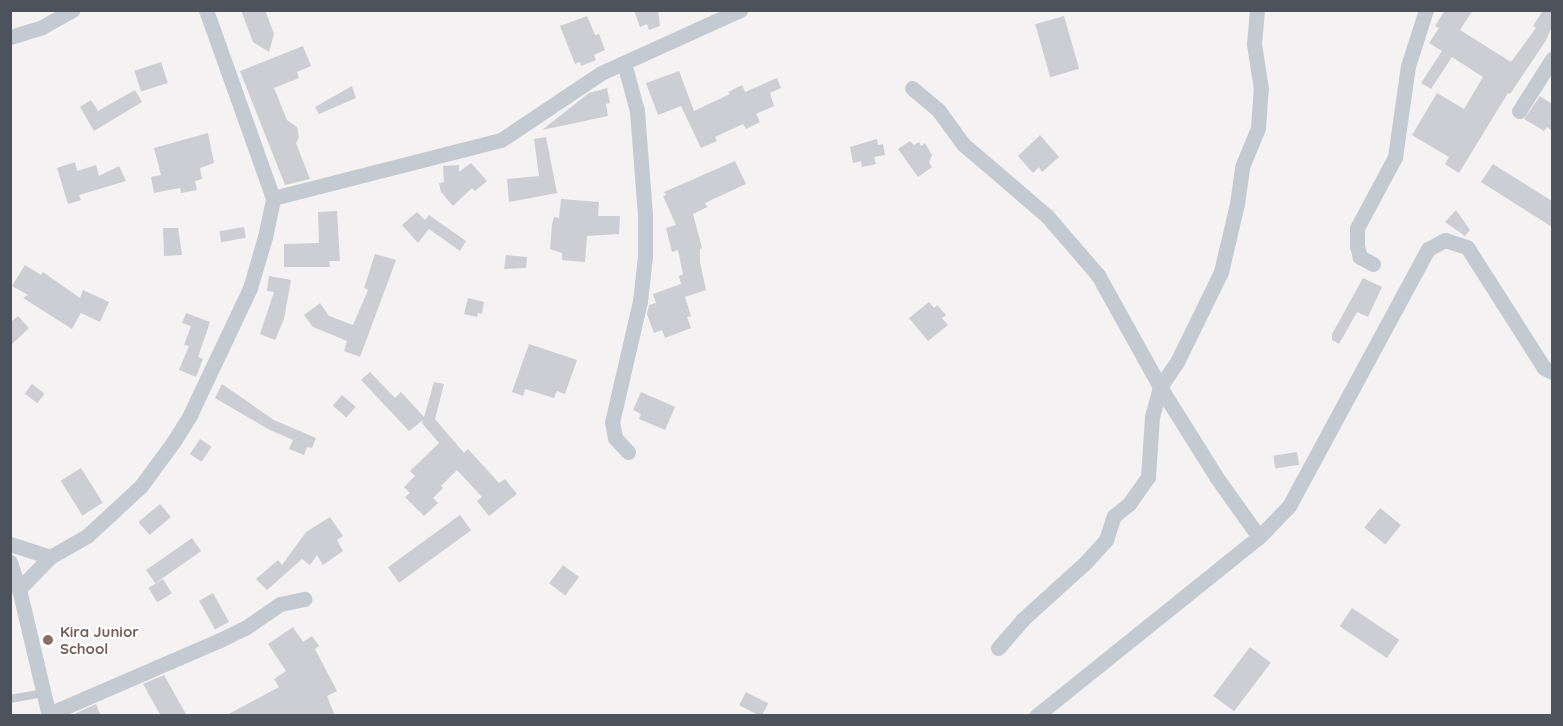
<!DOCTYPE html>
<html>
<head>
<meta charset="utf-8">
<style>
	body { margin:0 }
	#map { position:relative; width:1563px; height:726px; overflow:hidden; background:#f4f2f2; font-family:Quicksand,sans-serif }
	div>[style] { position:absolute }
	.building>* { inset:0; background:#cdced3; transform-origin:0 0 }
	.service>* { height:8px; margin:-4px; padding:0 4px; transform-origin:4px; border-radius:4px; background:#c4cad1 }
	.minor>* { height:15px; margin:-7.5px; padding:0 7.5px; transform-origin:7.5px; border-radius:7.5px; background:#c4cad1 }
	.dots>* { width:16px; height:16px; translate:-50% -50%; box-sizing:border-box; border:3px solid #fff; border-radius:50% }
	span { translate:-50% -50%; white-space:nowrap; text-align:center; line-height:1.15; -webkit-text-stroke:4.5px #fff; paint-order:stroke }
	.education-label { font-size:15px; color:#785e54; font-weight:700 }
	.left { translate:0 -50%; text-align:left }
	.frame { position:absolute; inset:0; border:12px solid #4c535d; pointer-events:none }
</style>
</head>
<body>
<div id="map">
	<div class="building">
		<div style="clip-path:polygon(241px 10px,265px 10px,274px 34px,269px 52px,253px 42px)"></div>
		<div style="clip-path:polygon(634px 10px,658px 10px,660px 26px,649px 30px,647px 24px,640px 27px)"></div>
		<div style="clip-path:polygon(1445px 10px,1473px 10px,1460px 30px,1511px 62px,1536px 28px,1533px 26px,1543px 10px,1552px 10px,1552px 27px,1545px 42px,1510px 94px,1508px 93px,1459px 173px,1445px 164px,1449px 157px,1412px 135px,1437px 93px,1464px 109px,1483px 77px,1452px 57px,1431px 89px,1421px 83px,1442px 51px,1429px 43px,1439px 28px,1435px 26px)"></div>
		<div style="clip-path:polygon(587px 16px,595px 35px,599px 34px,605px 50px,594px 55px,596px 60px,581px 66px,580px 62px,575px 64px,560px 26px)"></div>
		<div style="left:1064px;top:16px;width:55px;height:30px;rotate:74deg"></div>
		<div style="clip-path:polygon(303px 46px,311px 66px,297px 72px,299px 78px,274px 88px,287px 120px,297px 127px,299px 137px,296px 143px,310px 179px,285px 185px,240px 71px)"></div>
		<div style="left:161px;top:62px;width:22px;height:28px;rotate:72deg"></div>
		<div style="clip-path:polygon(679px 71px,694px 111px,730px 94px,728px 92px,742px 85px,745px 92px,777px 78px,781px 88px,770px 93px,774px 106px,756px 114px,760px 122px,746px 129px,743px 124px,715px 137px,717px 141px,701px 148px,681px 106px,658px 115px,646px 83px)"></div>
		<div style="clip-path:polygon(352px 86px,356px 98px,319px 114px,315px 107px)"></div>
		<div style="clip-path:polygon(607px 88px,610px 103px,606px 104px,608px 116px,542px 130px,589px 93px)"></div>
		<div style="clip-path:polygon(135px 90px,142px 102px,94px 131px,80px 107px,91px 100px,98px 111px)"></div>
		<div style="clip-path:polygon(1540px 96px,1552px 104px,1552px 131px,1547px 127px,1544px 131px,1524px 119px)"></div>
		<div style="clip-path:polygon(208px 133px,214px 163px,200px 168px,202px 179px,195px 181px,197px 190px,181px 193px,180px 188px,154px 193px,151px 177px,161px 175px,154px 148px)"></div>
		<div style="clip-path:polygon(1040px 135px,1059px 157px,1042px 172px,1039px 167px,1033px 173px,1018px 156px)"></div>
		<div style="clip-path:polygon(546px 137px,557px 193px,509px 202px,507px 179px,539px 176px,534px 139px)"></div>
		<div style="clip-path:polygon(877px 139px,878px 145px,883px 144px,885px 155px,874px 157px,876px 164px,862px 167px,861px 161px,853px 163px,850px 147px)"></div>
		<div style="clip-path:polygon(910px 141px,914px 145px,919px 142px,921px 146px,925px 143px,932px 155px,929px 162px,932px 167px,918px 177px,898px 149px)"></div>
		<div style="clip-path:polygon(735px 161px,746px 184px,705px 203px,707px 207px,693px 214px,702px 248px,700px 249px,700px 262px,706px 290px,685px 297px,691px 316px,687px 317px,691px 328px,665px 338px,662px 330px,654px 333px,647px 314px,649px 305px,656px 303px,653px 294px,681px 284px,679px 276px,683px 274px,678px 250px,672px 252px,666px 228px,676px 225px,663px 196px,666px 195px,664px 192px)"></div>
		<div style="clip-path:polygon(75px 162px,77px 171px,96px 165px,99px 176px,119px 166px,126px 181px,79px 195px,81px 200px,68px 204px,57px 168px)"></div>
		<div style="clip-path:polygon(471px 163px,487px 181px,475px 191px,472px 188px,453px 206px,441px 192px,439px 183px,444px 182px,443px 166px,459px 165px,459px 172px)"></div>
		<div style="clip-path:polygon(1493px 164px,1552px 201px,1552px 227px,1481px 182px)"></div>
		<div style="clip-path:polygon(561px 199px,599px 202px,598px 216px,620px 216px,619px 234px,587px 236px,585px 262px,562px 260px,562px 253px,550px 249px,552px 224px,554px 217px,559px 218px)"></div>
		<div style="clip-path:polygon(1456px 210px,1470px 230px,1465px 236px,1445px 222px)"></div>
		<div style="clip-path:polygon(337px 211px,340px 261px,329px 261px,330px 267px,284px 267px,284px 244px,319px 243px,318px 212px)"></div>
		<div style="clip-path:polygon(417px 212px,425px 220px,429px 215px,466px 241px,460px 251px,429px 229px,418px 243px,402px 225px)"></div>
		<div style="left:244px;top:227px;width:11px;height:25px;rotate:80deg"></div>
		<div style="clip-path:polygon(163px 228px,178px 228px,182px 255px,164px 256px)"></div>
		<div style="clip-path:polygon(375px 254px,396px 260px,360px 357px,344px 351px,347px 341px,313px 327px,304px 315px,320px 303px,329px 316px,353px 325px,368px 290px,364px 288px)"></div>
		<div style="clip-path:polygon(506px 255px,527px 257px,526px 268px,504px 269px)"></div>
		<div style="clip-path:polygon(25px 265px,41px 275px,43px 272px,80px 298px,83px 290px,109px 302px,100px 322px,81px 313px,72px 329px,23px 298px,28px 295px,12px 286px)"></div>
		<div style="clip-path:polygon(269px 276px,291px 280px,284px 319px,275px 340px,260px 334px,274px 292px,267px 291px)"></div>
		<div style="clip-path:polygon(1363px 278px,1382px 287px,1368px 317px,1357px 312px,1339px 344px,1332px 340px,1332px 334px)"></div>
		<div style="clip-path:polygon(468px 298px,484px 302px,482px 314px,478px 313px,477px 317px,464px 314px)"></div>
		<div style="clip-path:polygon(929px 302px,934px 308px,937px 305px,946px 315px,942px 318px,948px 325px,928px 341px,909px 318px)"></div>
		<div style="clip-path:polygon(186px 313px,210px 322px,198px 357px,203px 359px,196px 377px,179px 370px,189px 346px,184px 345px,191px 326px,182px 323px)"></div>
		<div style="clip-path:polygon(18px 316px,29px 328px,10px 346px,10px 323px)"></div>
		<div style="clip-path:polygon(529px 344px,577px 360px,565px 394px,557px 391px,554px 398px,525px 389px,523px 396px,512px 392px)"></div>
		<div style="clip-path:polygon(370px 372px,395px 398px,401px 392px,424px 417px,434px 382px,444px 384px,435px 419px,464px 453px,468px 449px,499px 483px,505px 479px,517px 494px,489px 516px,477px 501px,482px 497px,457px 470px,441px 486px,443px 488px,433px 498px,438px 503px,424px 516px,405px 497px,410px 493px,404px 487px,415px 476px,410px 471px,439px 443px,422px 423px,423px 420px,409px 431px,361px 380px)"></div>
		<div style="left:32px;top:384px;width:16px;height:12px;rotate:38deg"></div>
		<div style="clip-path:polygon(222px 384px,274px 420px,316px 438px,312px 448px,307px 447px,304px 455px,289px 449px,293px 440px,268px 429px,215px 398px)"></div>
		<div style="clip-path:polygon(641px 392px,675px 407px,665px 430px,639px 419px,641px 414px,633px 410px)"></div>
		<div style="left:342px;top:395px;width:18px;height:14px;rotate:41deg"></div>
		<div style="left:200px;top:439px;width:14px;height:18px;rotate:34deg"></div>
		<div style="left:1297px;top:452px;width:13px;height:24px;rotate:81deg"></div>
		<div style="left:81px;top:468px;width:41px;height:24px;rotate:58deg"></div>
		<div style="left:160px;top:504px;width:17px;height:28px;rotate:50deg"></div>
		<div style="left:1380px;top:508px;width:27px;height:25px;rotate:39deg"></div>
		<div style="left:460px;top:515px;width:19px;height:89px;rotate:54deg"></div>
		<div style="clip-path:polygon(330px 517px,343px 536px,337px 540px,343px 551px,323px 565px,317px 555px,310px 565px,302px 559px,267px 590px,256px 579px,278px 560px,282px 565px,306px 532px)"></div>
		<div style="left:192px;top:538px;width:16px;height:56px;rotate:55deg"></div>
		<div style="left:563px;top:565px;width:20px;height:23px;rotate:37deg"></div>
		<div style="left:163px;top:579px;width:17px;height:17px;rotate:59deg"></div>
		<div style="left:213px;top:593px;width:33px;height:16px;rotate:61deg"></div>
		<div style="left:1352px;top:608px;width:57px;height:22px;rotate:34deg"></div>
		<div style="clip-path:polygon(293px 627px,303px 642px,312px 636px,319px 646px,315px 649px,337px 691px,327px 696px,335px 716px,225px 716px,279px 687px,274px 679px,286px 671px,268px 644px)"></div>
		<div style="left:1250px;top:647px;width:26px;height:61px;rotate:37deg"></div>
		<div style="clip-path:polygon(164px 675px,187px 716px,161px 716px,143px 684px)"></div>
		<div style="left:746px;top:692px;width:25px;height:15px;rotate:27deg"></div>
		<div style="clip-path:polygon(96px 704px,101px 716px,70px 716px)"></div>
	</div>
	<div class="service">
		<div style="left:10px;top:699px;width:35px;rotate:-10deg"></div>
	</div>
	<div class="minor">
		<div style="left:206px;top:10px;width:200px;rotate:70.4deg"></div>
		<div style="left:10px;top:37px;width:34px;rotate:-17deg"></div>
		<div style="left:42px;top:27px;width:35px;rotate:-29deg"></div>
		<div style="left:624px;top:63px;width:50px;rotate:74.8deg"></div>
		<div style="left:637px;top:111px;width:103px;rotate:85.6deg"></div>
		<div style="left:645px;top:214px;width:42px;rotate:90deg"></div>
		<div style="left:645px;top:256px;width:45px;rotate:96.3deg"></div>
		<div style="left:640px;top:301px;width:124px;rotate:103deg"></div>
		<div style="left:612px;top:422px;width:16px;rotate:79deg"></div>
		<div style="left:615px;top:438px;width:19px;rotate:47deg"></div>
		<div style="left:912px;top:88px;width:35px;rotate:40deg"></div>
		<div style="left:939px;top:111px;width:41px;rotate:54deg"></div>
		<div style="left:963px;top:144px;width:111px;rotate:40.6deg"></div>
		<div style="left:1047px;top:216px;width:78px;rotate:49.2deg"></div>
		<div style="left:1098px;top:275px;width:128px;rotate:61deg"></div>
		<div style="left:1160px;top:387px;width:107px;rotate:57.9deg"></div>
		<div style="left:1217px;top:478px;width:72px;rotate:54.6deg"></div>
		<div style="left:1519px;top:111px;width:62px;rotate:-57.6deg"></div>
		<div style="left:1373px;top:264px;width:15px;rotate:-152deg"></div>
		<div style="left:1360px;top:257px;width:11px;rotate:-105deg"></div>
		<div style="left:1357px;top:246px;width:18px;rotate:-90deg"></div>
		<div style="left:1357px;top:228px;width:81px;rotate:-61.8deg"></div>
		<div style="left:1395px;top:157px;width:92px;rotate:-81.9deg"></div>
		<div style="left:1408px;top:66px;width:59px;rotate:-72.2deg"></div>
		<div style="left:10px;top:544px;width:42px;rotate:18deg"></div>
		<div style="left:10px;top:562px;width:28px;rotate:72deg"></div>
		<div style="left:19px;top:589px;width:130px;rotate:76.7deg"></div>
		<div style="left:19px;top:589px;width:45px;rotate:-45.9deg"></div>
		<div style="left:50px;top:557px;width:43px;rotate:-29.6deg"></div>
		<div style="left:87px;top:536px;width:74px;rotate:-42.8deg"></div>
		<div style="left:141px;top:486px;width:56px;rotate:-53.7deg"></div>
		<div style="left:174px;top:441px;width:31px;rotate:-58deg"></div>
		<div style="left:190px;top:415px;width:140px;rotate:-64.7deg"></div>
		<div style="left:250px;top:288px;width:53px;rotate:-73.6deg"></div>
		<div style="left:265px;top:237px;width:40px;rotate:-78deg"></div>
		<div style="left:273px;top:198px;width:235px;rotate:-14.3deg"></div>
		<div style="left:501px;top:140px;width:120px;rotate:-33.8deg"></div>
		<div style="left:601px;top:73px;width:153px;rotate:-24.4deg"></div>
		<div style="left:998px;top:648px;width:37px;rotate:-49deg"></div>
		<div style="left:1022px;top:620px;width:86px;rotate:-42.2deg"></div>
		<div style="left:1086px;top:562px;width:30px;rotate:-48deg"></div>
		<div style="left:1106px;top:540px;width:25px;rotate:-72deg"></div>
		<div style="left:1114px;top:516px;width:19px;rotate:-39deg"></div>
		<div style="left:1129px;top:504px;width:33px;rotate:-55deg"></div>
		<div style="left:1148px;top:477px;width:60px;rotate:-86.2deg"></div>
		<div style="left:1152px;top:417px;width:31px;rotate:-75deg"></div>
		<div style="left:1160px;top:387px;width:32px;rotate:-56deg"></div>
		<div style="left:1178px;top:360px;width:98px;rotate:-64deg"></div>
		<div style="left:1221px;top:272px;width:70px;rotate:-76.8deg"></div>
		<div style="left:1237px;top:204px;width:37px;rotate:-82deg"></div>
		<div style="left:1242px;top:167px;width:42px;rotate:-67.7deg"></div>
		<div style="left:1258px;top:128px;width:39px;rotate:-86deg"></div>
		<div style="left:1261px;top:89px;width:46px;rotate:-98.8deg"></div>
		<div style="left:1254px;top:44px;width:34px;rotate:-85deg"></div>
		<div style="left:49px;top:714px;width:184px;rotate:-23.4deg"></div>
		<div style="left:218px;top:641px;width:30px;rotate:-26deg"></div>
		<div style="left:245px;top:628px;width:42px;rotate:-34.4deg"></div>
		<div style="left:280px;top:604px;width:25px;rotate:-12deg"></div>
		<div style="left:1036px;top:716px;width:286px;rotate:-38.8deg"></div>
		<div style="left:1259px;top:537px;width:43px;rotate:-45.9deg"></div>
		<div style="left:1289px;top:506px;width:292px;rotate:-61.6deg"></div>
		<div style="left:1428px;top:249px;width:19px;rotate:-28deg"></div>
		<div style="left:1445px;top:240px;width:23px;rotate:18deg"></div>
		<div style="left:1467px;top:247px;width:143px;rotate:57.5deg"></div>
		<div style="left:1544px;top:368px;width:9px;rotate:27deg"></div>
	</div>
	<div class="dots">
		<div style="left:48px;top:640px;background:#8d6e63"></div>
	</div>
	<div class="education-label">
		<span class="left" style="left:60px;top:640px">Kira Junior<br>School</span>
	</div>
	<div class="frame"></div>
</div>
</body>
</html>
